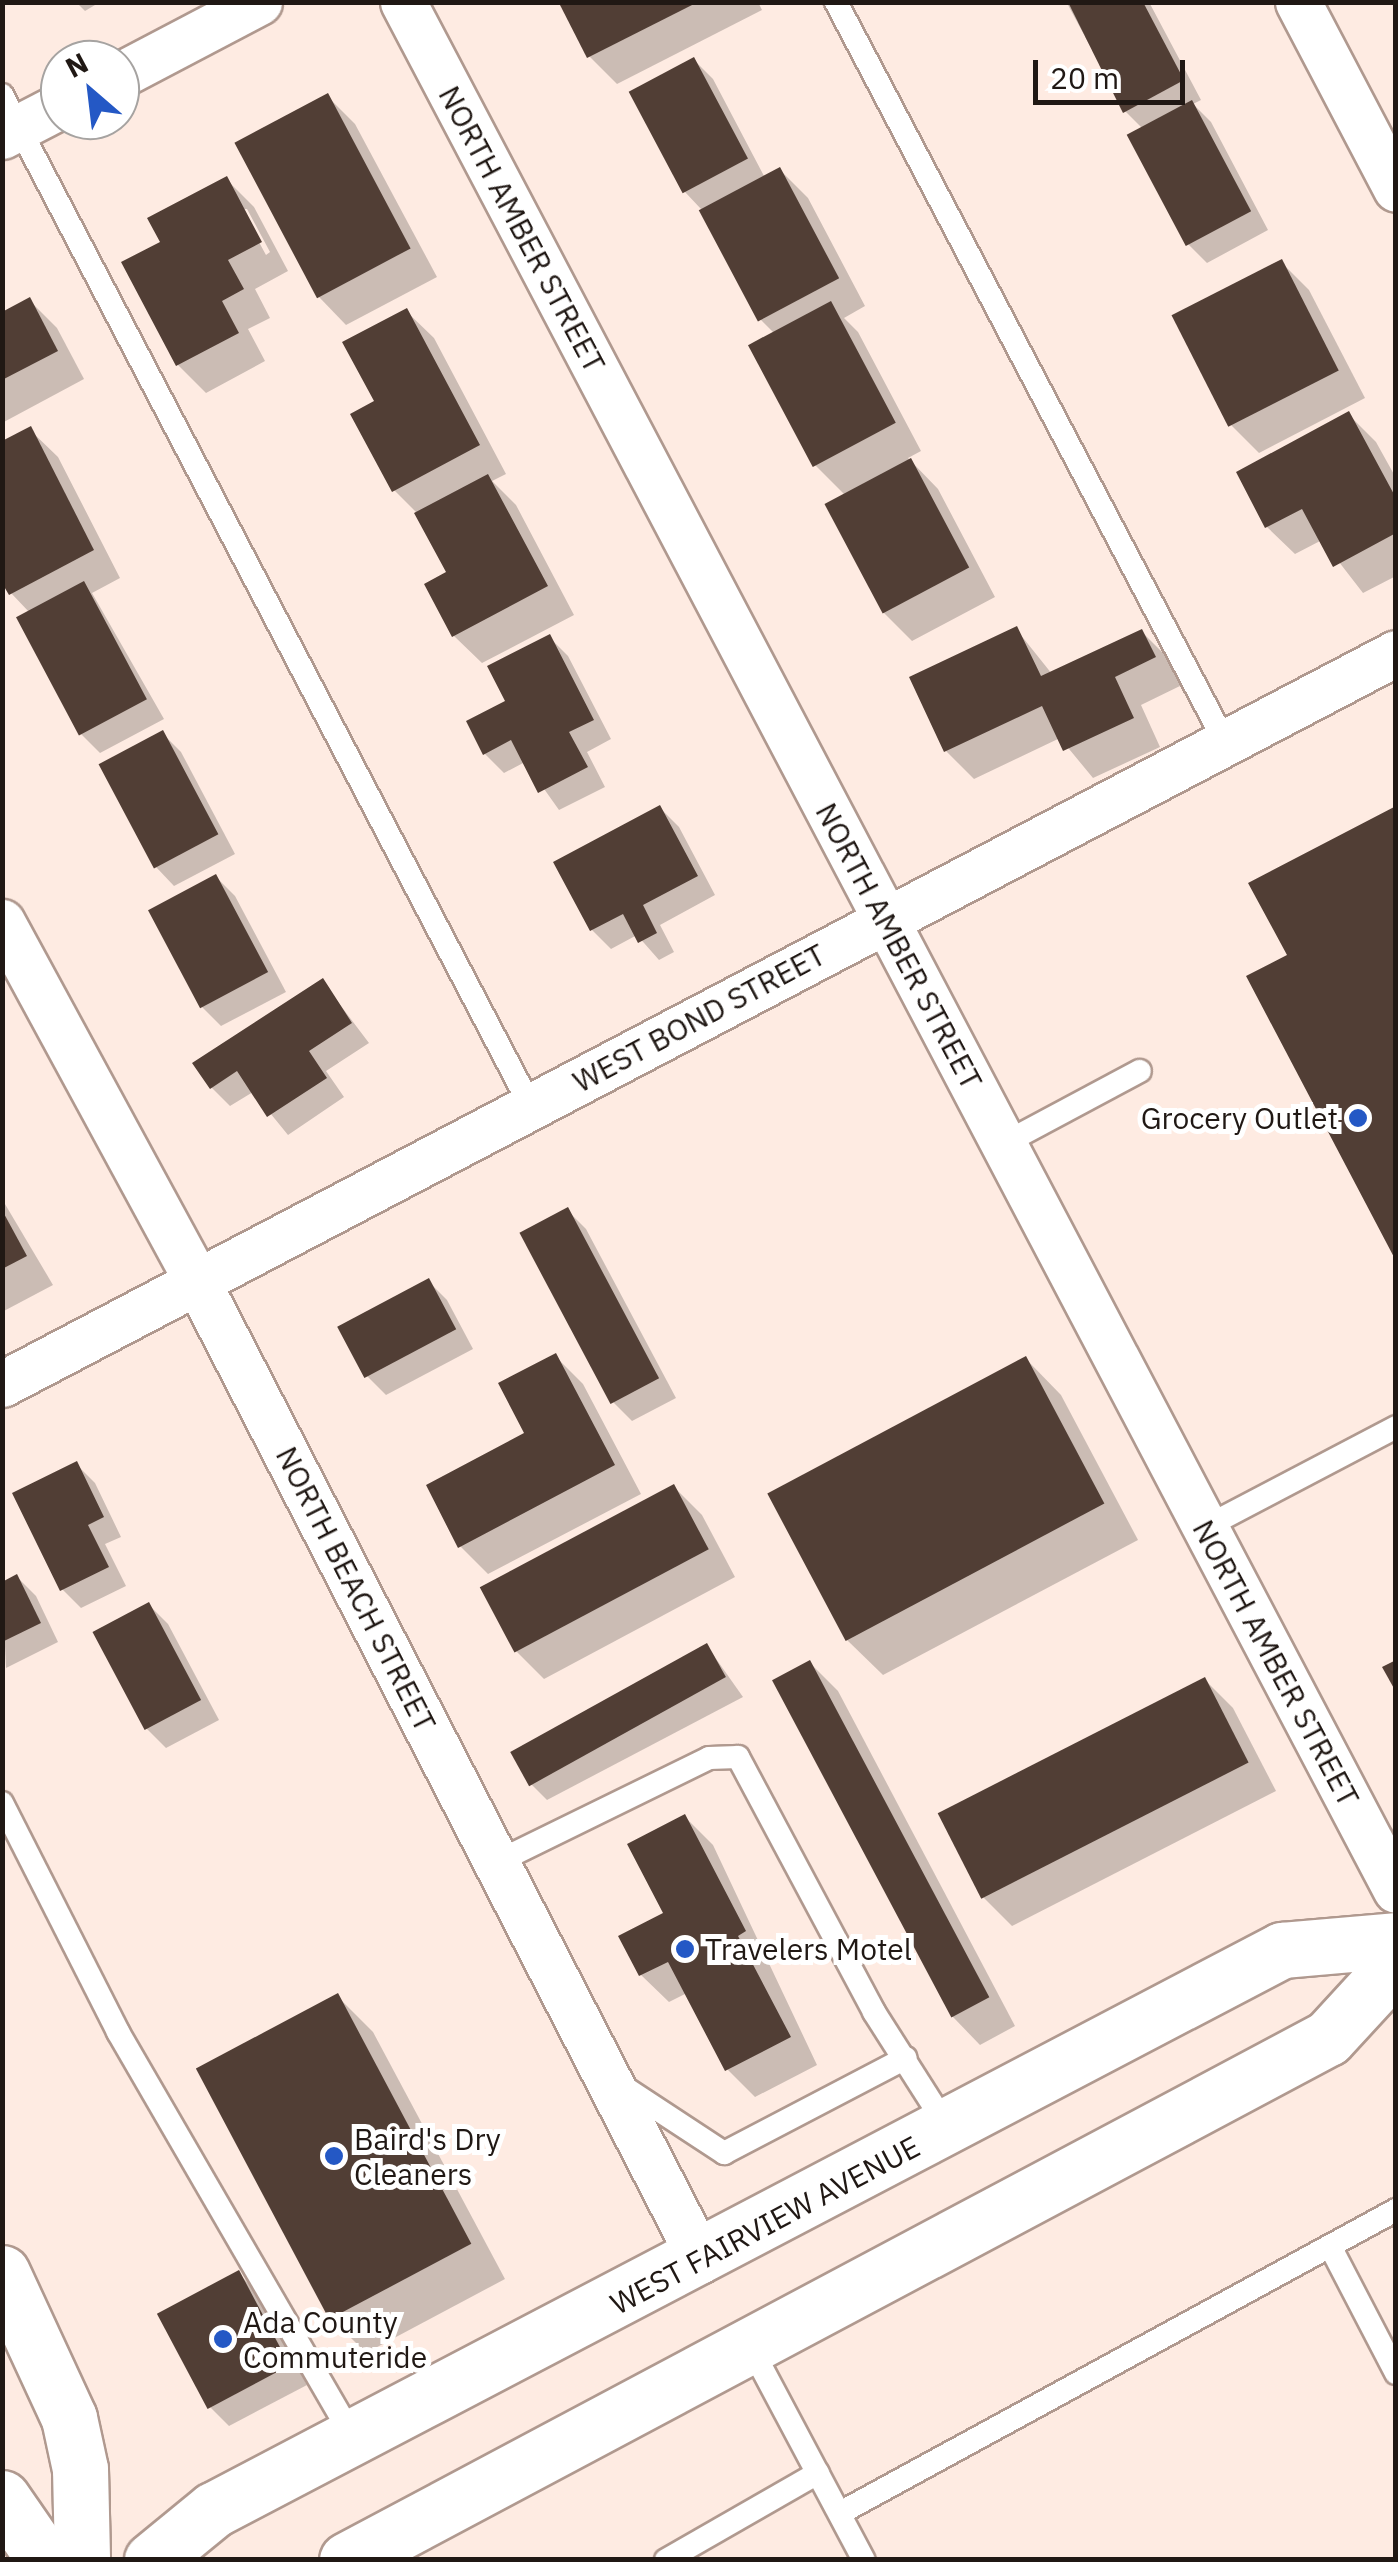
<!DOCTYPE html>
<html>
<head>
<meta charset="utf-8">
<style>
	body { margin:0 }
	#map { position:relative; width:1398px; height:2562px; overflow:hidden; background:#feebe2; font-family:"IBM Plex Sans",sans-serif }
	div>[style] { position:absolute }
	.shadow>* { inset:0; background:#0003 }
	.building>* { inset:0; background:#513e35; transform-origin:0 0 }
	.roads { filter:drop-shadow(2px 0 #b0998f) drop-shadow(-2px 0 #b0998f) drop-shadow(0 2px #b0998f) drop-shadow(0 -2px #b0998f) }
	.service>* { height:22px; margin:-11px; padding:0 11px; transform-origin:11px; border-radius:11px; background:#fff }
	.minor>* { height:45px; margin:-22.5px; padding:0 22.5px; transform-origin:22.5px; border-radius:22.5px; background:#fff }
	.secondary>* { height:55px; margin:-27.5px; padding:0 27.5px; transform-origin:27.5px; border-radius:27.5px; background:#fff }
	.primary>* { height:55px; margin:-27.5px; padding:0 27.5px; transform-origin:27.5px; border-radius:27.5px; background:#fff }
	.dots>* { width:28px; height:28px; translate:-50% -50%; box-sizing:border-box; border:5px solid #fff; border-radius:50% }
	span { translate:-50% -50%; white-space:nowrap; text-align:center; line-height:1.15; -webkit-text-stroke:10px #fff; paint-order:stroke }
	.street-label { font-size:30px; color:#201814 }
	.poi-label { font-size:30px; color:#201814 }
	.right { translate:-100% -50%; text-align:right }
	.left { translate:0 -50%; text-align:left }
	.frame { position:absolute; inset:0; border:5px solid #201814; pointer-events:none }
	.north { position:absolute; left:40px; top:40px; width:100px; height:100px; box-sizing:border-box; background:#fff; border:2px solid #a6a3a1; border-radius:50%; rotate:332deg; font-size:28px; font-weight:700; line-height:40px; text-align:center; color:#201814 }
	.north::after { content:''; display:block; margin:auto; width:35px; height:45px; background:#2458c5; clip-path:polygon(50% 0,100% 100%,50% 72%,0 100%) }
	.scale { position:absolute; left:1033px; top:60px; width:152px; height:45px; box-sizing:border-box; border:5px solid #201814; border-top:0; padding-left:12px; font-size:30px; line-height:35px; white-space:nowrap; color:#201814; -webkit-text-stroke:8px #fff; paint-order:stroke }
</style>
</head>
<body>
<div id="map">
	<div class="shadow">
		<div style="clip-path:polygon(76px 2px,100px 2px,85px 11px)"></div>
		<div style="clip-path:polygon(562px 2px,758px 2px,762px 10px,617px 84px,589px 56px)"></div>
		<div style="clip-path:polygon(1074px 2px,1149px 2px,1201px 100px,1193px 104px,1211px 122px,1268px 230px,1207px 263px,1188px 244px,1143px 129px,1125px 111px,1068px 5px)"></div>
		<div style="clip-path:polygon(694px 60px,713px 79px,765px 178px,780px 170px,808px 198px,865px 306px,844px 318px,858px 332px,921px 451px,908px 458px,938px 489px,995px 597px,912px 641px,884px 613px,827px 505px,846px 496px,815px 465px,775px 334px,760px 319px,701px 209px,685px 192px)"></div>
		<div style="clip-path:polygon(327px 96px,355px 124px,437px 277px,346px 325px,319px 297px)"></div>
		<div style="clip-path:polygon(evenodd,226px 179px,254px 207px,288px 271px,255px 289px,270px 318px,248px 329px,265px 361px,206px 393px,178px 365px,163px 243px,226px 179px,241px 209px,247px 209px,270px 252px,266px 255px,241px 209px)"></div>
		<div style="clip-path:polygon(1281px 262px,1309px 290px,1365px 398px,1259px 453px,1231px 425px)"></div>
		<div style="clip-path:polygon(29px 300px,57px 328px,84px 379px,2px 423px,2px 315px)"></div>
		<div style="clip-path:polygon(406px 311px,434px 338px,506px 474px,492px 481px,516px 505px,574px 615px,482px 663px,454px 636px,449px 573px,418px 514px,394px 490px,377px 403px)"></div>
		<div style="clip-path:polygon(1348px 414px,1376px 442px,1396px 478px,1396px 576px,1363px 593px,1322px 540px,1295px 554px,1267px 527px)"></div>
		<div style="clip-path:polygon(30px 430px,58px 457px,120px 578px,92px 593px,164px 719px,100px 753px,81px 734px,30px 613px,11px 593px)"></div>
		<div style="clip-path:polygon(1016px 629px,1052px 674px,1142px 632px,1170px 660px,1182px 685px,1141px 705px,1160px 747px,1093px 778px,1060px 738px,974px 779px,946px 751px)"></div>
		<div style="clip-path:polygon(549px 637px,568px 656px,611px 739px,587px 752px,605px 787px,559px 810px,525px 762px,504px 773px,485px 754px)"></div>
		<div style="clip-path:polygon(162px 733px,181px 752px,235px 854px,174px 886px,156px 867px)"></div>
		<div style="clip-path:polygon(660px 808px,679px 827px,715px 895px,660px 925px,674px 952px,659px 960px,637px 935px,611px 949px,592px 930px)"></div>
		<div style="clip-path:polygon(216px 877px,235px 896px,286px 992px,221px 1026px,202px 1007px)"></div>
		<div style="clip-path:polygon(322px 981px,369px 1043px,326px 1071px,344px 1097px,288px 1135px,253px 1092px,230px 1106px,211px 1087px)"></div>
		<div style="clip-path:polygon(2px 1199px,53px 1285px,2px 1312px)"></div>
		<div style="clip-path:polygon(567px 1210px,586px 1229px,676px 1398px,632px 1421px,613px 1402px)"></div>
		<div style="clip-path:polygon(428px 1281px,447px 1300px,473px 1349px,386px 1395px,367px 1376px)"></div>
		<div style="clip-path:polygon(555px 1356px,583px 1384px,641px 1494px,488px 1574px,460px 1546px,527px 1434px)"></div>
		<div style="clip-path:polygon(1026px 1359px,1061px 1395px,1138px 1540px,883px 1675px,847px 1640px,770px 1495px)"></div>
		<div style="clip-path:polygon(76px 1464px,95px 1483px,121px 1537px,105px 1544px,126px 1586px,81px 1608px,62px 1589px)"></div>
		<div style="clip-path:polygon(674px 1487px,702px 1515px,735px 1577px,544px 1679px,516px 1651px,483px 1589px)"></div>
		<div style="clip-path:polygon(17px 1577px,36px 1596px,58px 1642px,6px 1668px,2px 1584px)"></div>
		<div style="clip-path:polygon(149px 1605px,168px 1624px,219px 1720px,166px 1748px,147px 1729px)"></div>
		<div style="clip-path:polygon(707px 1646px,743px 1697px,547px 1800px,528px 1781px)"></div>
		<div style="clip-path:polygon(810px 1663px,838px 1691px,1015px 2026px,980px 2045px,953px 2017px)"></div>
		<div style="clip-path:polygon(1205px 1680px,1233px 1708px,1276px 1791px,1012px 1926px,984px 1898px,942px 1815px)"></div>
		<div style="clip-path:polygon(685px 1817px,713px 1845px,817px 2065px,755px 2097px,727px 2069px,687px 1993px,669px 2002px,641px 1975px,666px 1914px)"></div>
		<div style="clip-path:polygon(337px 1996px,373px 2032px,505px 2279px,366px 2353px,331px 2318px)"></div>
		<div style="clip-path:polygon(238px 2273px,257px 2292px,307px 2385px,229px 2426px,210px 2407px)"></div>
	</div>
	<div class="building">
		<div style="clip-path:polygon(1068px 2px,1143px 2px,1184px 80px,1123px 113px)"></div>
		<div style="clip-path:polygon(559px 3px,696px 3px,587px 58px)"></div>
		<div style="left:694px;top:57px;width:115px;height:74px;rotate:62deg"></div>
		<div style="left:328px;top:93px;width:176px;height:106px;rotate:62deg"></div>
		<div style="left:1192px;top:100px;width:126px;height:74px;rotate:62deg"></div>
		<div style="left:780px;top:167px;width:126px;height:92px;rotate:62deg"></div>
		<div style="clip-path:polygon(227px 176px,262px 242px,228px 260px,244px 289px,222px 301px,239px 333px,176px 366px,121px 262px,160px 242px,147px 218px)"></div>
		<div style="left:1282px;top:259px;width:125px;height:124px;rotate:63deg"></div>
		<div style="clip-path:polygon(30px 297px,58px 351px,2px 380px,2px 312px)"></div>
		<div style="left:831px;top:301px;width:138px;height:94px;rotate:62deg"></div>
		<div style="clip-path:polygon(407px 308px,480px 445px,392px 492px,350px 414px,374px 401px,342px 342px)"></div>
		<div style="clip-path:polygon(1349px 411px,1396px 498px,1396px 533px,1333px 567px,1302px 509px,1265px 528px,1236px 472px)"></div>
		<div style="clip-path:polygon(31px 426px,94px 550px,9px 595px,2px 583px,2px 441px)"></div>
		<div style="left:911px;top:458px;width:124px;height:98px;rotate:62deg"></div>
		<div style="clip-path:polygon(488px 474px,548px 586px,452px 637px,424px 584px,446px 572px,414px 513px)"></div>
		<div style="left:84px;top:581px;width:134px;height:77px;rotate:62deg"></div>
		<div style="clip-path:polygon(1017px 626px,1041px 676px,1142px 629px,1156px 657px,1115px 677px,1134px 718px,1063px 751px,1042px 706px,944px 752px,909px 677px)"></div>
		<div style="clip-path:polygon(550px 634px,594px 720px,569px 732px,588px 767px,538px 793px,511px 740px,483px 755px,466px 721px,505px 701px,487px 666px)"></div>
		<div style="left:163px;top:730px;width:118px;height:73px;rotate:62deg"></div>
		<div style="clip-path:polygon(660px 805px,698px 876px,643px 905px,657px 933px,638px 943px,623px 914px,590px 931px,553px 862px)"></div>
		<div style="clip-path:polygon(1396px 806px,1396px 1261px,1246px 976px,1287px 955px,1248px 883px)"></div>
		<div style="left:216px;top:874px;width:111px;height:77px;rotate:62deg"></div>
		<div style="clip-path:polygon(323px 978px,352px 1023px,309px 1051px,327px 1078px,267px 1117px,237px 1071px,210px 1089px,192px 1063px)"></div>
		<div style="left:568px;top:1207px;width:194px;height:55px;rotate:62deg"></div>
		<div style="clip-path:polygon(2px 1210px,27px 1256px,2px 1269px)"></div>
		<div style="left:429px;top:1278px;width:58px;height:104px;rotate:62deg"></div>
		<div style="clip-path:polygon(556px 1353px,615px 1465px,458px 1548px,426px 1485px,524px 1433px,498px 1383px)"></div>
		<div style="left:1026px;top:1356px;width:167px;height:293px;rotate:62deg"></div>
		<div style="clip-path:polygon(77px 1461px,104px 1517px,88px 1525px,109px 1567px,60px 1591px,12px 1493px)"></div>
		<div style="left:674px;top:1484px;width:74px;height:220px;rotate:62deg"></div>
		<div style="clip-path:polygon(17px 1574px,41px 1623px,2px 1642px,2px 1582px)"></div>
		<div style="left:149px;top:1602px;width:111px;height:64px;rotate:62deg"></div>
		<div style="left:707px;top:1643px;width:39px;height:225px;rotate:61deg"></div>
		<div style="left:810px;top:1660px;width:382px;height:43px;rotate:62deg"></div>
		<div style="clip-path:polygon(1396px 1660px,1396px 1692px,1382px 1667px)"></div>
		<div style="left:1205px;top:1677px;width:96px;height:300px;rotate:63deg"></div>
		<div style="clip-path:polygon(685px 1814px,746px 1931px,738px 1936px,791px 2037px,725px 2071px,668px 1962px,639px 1976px,618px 1936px,663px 1913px,627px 1844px)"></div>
		<div style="left:338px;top:1993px;width:284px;height:161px;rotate:62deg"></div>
		<div style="left:239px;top:2270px;width:108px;height:93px;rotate:62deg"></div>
	</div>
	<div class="roads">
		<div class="service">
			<div style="left:836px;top:2px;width:836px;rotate:62.27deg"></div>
			<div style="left:2px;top:95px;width:1142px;rotate:62.4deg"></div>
			<div style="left:1003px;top:1144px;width:155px;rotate:-28.1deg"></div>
			<div style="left:1204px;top:1528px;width:217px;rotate:-27.7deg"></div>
			<div style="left:2px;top:1803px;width:257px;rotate:63.1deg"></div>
			<div style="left:118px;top:2032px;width:470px;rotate:59.9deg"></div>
			<div style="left:497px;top:1862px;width:236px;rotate:-26.1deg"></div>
			<div style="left:709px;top:1758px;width:29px;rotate:-2deg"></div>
			<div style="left:738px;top:1757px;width:289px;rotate:61.9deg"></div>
			<div style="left:874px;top:2012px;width:134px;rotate:57.5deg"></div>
			<div style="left:619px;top:2084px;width:126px;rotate:33.3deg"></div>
			<div style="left:724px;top:2153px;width:205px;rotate:-27.6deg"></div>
			<div style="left:1331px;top:2248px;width:141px;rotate:62.5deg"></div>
			<div style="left:750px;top:2346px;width:242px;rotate:62deg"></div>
			<div style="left:840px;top:2513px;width:633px;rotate:-28.59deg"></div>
			<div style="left:666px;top:2560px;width:175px;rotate:-29.8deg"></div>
		</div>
		<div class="minor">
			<div style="left:403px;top:2px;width:2133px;rotate:62.26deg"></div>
			<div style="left:1298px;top:2px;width:211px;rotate:62.3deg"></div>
			<div style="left:120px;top:75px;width:157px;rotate:-27.7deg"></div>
			<div style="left:2px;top:136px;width:65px;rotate:-27.3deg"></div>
			<div style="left:2px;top:922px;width:409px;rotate:61.5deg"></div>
			<div style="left:197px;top:1281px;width:1101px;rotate:62.76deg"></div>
			<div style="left:2px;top:1384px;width:1574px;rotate:-27.67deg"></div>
		</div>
		<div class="secondary">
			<div style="left:152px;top:2560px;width:79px;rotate:-39.3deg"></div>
			<div style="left:213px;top:2510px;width:1207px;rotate:-27.65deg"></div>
			<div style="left:1282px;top:1950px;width:114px;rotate:-5deg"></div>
			<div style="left:347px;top:2560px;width:1111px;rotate:-28.02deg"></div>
			<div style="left:1328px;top:2038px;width:100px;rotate:-47.4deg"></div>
		</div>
		<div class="primary">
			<div style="left:2px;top:2273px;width:160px;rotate:65.2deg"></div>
			<div style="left:69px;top:2418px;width:52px;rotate:77.8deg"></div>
			<div style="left:80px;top:2469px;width:91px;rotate:88.7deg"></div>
			<div style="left:2px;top:2498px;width:75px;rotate:55.3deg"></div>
		</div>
	</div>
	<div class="dots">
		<div style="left:1358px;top:1118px;background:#2458c5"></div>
		<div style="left:685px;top:1949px;background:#2458c5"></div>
		<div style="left:334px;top:2156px;background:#2458c5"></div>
		<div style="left:223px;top:2339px;background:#2458c5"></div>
	</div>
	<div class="street-label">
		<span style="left:522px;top:229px;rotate:62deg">NORTH AMBER STREET</span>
		<span style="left:899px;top:946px;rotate:62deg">NORTH AMBER STREET</span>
		<span style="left:699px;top:1018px;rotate:-28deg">WEST BOND STREET</span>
		<span style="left:356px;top:1589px;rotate:63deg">NORTH BEACH STREET</span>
		<span style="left:1276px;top:1663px;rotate:62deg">NORTH AMBER STREET</span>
		<span style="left:765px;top:2225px;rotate:-28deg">WEST FAIRVIEW AVENUE</span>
	</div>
	<div class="poi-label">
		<span class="right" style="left:1338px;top:1118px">Grocery Outlet</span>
		<span class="left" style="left:705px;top:1949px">Travelers Motel</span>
		<span class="left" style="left:354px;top:2156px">Baird's Dry<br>Cleaners</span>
		<span class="left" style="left:243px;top:2339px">Ada County<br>Commuteride</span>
	</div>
	<div class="frame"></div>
	<div class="north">N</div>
	<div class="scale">20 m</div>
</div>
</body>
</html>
